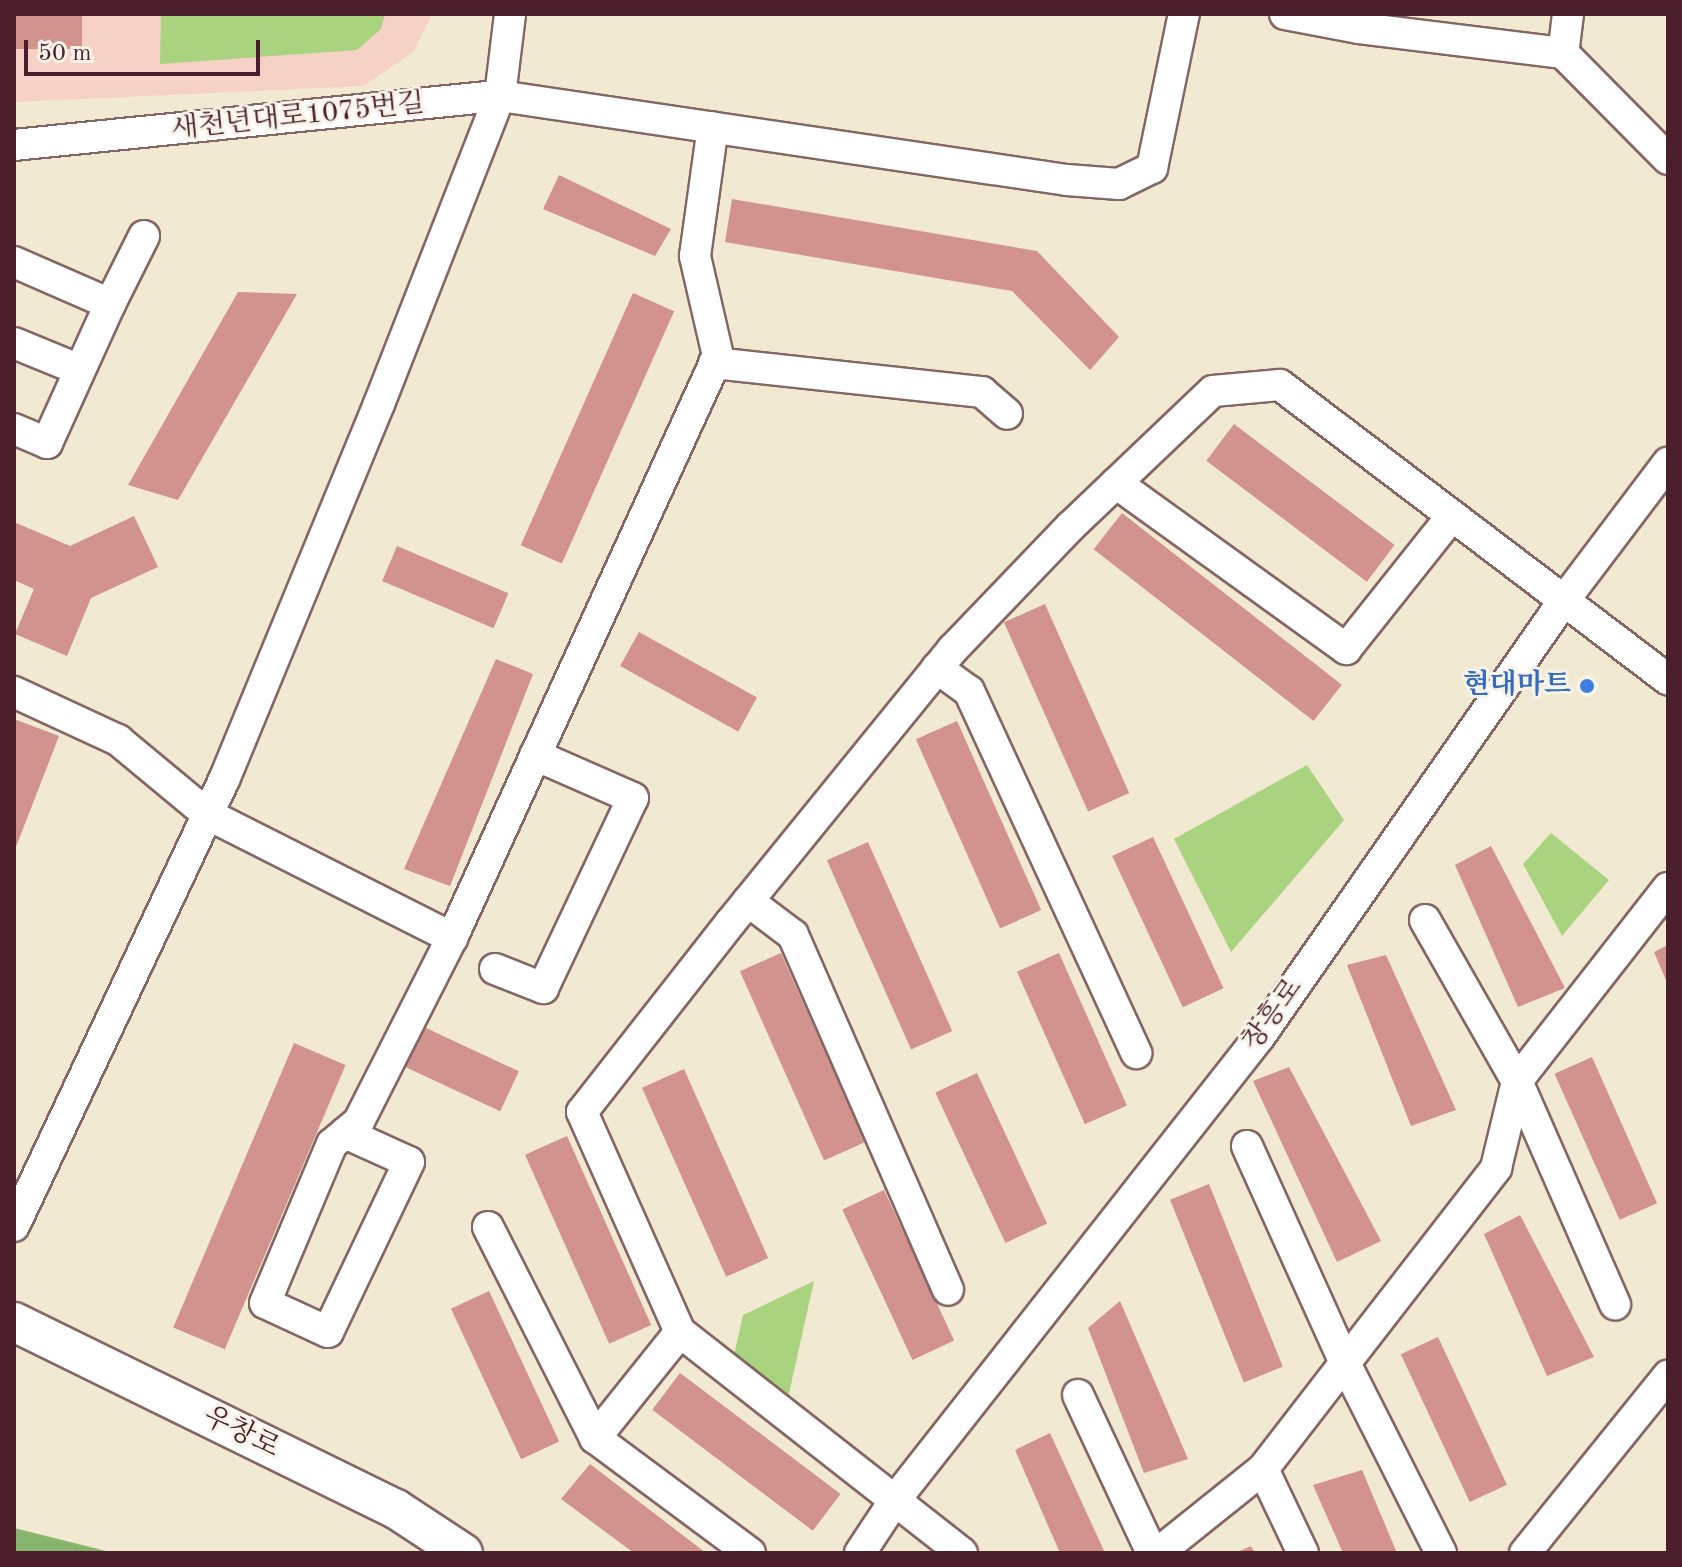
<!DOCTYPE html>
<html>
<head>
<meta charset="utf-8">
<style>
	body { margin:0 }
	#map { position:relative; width:1682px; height:1567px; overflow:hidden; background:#f1e9d1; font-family:"Old Standard TT","Noto Serif KR",serif }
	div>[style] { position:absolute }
	.built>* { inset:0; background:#f6d1c6 }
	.green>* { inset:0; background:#aad37f }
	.forest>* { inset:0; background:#87b56e }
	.building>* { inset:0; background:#d2928e; transform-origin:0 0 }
	.roads { filter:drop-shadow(2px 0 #846665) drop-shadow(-2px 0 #846665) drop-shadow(0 2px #846665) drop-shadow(0 -2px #846665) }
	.minor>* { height:30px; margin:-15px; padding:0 15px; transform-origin:15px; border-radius:15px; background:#fff }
	.major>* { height:38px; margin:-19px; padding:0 19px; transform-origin:19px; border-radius:19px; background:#fff }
	.dots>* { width:22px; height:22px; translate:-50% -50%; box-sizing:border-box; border:4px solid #f7f3e8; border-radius:50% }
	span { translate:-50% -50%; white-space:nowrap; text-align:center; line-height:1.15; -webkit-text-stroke:6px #f7f3e8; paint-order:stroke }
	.street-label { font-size:28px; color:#4a1f2b }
	.shop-label { font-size:28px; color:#366cbe; font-weight:700 }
	.right { translate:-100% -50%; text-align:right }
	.frame { position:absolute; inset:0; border:16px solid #4a1f2b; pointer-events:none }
	.scale { position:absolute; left:24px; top:40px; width:236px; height:36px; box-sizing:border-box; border:4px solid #4a1f2b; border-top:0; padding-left:10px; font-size:24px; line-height:28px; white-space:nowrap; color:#4a1f2b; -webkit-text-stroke:6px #f7f3e8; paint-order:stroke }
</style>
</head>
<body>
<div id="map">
	<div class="built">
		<div style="clip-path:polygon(14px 14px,432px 14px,413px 52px,363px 86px,14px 102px)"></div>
	</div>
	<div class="green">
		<div style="clip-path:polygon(161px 14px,385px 14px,381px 29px,357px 50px,160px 64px)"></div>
		<div style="clip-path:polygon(1307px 765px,1344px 820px,1231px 952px,1174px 839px)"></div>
		<div style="clip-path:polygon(1551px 833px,1609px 880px,1562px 936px,1523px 864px)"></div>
		<div style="clip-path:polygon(814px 1281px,788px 1398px,734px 1355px,743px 1315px)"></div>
	</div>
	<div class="forest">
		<div style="clip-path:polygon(14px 1528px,114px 1553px,14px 1553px)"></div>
	</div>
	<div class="building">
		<div style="left:14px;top:14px;width:68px;height:35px"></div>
		<div style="clip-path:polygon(559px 175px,671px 229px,655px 256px,543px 209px)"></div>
		<div style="clip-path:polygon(732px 199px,1037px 251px,1119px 337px,1090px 370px,1012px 291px,725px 242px)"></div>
		<div style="clip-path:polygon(238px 292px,297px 294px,178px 500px,128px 485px)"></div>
		<div style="left:633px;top:293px;width:45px;height:276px;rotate:24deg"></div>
		<div style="left:1234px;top:424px;width:201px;height:46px;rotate:37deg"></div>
		<div style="left:1122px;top:513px;width:279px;height:46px;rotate:38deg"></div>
		<div style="clip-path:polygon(134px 516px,158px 567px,91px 598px,67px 656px,15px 634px,34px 589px,14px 580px,14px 522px,70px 546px)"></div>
		<div style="left:397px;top:546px;width:121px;height:38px;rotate:23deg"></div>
		<div style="left:1045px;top:604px;width:207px;height:45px;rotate:66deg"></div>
		<div style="left:639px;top:632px;width:135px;height:39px;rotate:29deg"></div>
		<div style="clip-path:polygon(496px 659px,533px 674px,450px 886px,404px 869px)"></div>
		<div style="clip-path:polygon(14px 719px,59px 736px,14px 852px)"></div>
		<div style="left:957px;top:721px;width:207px;height:45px;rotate:66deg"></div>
		<div style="left:1153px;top:837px;width:167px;height:45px;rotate:65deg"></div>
		<div style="left:868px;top:842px;width:207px;height:45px;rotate:66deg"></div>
		<div style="clip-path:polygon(1491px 846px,1565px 988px,1518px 1007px,1455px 865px)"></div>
		<div style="clip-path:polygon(1668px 945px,1668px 985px,1654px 952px)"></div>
		<div style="left:781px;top:953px;width:207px;height:45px;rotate:66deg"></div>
		<div style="left:1059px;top:953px;width:167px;height:46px;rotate:66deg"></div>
		<div style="clip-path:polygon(1386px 955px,1456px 1110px,1411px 1126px,1347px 965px)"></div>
		<div style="left:411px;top:1021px;width:119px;height:44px;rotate:25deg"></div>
		<div style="left:294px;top:1043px;width:56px;height:309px;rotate:23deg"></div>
		<div style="left:1592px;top:1057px;width:160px;height:41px;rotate:66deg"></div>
		<div style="clip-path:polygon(1289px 1067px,1381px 1241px,1337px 1262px,1253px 1081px)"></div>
		<div style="left:684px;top:1069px;width:207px;height:46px;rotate:66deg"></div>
		<div style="left:977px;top:1073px;width:166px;height:46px;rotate:65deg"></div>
		<div style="left:567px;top:1136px;width:207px;height:46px;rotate:66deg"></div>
		<div style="left:1209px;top:1184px;width:197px;height:42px;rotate:68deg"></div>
		<div style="left:884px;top:1190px;width:166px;height:46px;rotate:65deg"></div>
		<div style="clip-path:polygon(1520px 1215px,1594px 1357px,1547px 1376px,1484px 1234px)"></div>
		<div style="left:489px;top:1291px;width:166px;height:42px;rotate:65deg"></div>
		<div style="clip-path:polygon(1120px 1301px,1188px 1459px,1144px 1473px,1088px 1328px)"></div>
		<div style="left:1438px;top:1337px;width:163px;height:41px;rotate:65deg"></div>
		<div style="left:680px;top:1373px;width:201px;height:46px;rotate:37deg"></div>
		<div style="clip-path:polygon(1050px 1433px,1105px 1553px,1060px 1553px,1015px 1450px)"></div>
		<div style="clip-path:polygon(590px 1464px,706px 1553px,634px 1553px,561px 1499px)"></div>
		<div style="clip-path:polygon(1362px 1470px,1397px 1553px,1343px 1553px,1313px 1485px)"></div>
		<div style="clip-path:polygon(1251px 1546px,1255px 1553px,1235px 1553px)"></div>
	</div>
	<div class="roads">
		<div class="minor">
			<div style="left:1285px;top:14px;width:75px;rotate:10.7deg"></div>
			<div style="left:1359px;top:28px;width:206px;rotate:7deg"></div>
			<div style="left:1568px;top:14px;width:39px;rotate:97deg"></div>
			<div style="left:1563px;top:53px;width:149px;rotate:45.3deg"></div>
			<div style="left:14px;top:145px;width:488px;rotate:-5.8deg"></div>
			<div style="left:500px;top:96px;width:573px;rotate:8.43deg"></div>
			<div style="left:1067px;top:180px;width:52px;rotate:4.4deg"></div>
			<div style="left:1119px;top:184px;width:37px;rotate:-26deg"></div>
			<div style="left:1152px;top:168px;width:157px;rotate:-78.3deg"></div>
			<div style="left:14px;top:262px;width:105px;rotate:23.6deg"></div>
			<div style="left:110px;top:304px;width:76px;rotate:-63.4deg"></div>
			<div style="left:14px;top:343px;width:71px;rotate:22.2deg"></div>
			<div style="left:714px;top:363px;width:270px;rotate:6.2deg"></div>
			<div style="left:982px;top:392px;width:33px;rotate:41deg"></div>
			<div style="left:14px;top:429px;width:36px;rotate:23deg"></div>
			<div style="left:47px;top:443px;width:153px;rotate:-65.6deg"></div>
			<div style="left:1116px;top:483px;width:284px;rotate:35.8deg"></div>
			<div style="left:1346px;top:649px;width:169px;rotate:-51.5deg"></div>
			<div style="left:937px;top:668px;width:39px;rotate:36deg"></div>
			<div style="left:969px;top:691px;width:399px;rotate:65.2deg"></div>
			<div style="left:14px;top:692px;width:115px;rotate:24.8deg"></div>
			<div style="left:118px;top:740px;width:116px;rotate:39.7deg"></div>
			<div style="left:207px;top:814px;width:275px;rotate:26.8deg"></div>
			<div style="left:748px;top:901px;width:56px;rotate:37.1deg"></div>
			<div style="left:793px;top:935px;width:387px;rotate:66.4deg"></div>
			<div style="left:1425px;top:920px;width:185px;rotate:60.3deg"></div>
			<div style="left:1517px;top:1081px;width:245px;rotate:-52deg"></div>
			<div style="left:495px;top:969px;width:52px;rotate:21.6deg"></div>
			<div style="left:543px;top:988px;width:210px;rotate:-64.7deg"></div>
			<div style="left:633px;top:798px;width:107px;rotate:-156.3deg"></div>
			<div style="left:1517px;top:1081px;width:244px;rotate:66.3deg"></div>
			<div style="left:345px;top:1133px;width:70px;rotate:24.4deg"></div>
			<div style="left:409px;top:1162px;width:188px;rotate:115.5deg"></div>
			<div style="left:328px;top:1332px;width:69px;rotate:-155.3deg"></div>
			<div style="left:265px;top:1303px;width:173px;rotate:-67.2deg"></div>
			<div style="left:332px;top:1144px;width:35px;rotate:-40deg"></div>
			<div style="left:359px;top:1121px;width:205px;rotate:-63.1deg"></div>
			<div style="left:452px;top:938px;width:640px;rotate:-65.44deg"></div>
			<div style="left:718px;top:356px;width:103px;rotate:-103deg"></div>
			<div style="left:695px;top:256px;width:130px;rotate:-82.1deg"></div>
			<div style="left:1247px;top:1146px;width:238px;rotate:65.7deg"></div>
			<div style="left:1345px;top:1363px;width:247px;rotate:-52.2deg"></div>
			<div style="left:1496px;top:1168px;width:89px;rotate:-76.4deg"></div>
			<div style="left:14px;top:1226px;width:493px;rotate:-64.8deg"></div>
			<div style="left:224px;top:780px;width:407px;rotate:-67.6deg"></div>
			<div style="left:379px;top:404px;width:331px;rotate:-68.6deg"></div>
			<div style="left:500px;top:96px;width:83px;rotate:-83deg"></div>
			<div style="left:488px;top:1227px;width:237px;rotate:63.1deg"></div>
			<div style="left:680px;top:1332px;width:136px;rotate:128.7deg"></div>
			<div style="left:595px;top:1438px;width:193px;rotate:36.6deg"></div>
			<div style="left:1078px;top:1395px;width:174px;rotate:64.9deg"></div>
			<div style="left:860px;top:1553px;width:64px;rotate:-56.6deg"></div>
			<div style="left:895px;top:1500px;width:590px;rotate:-51.81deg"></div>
			<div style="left:1260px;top:1036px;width:533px;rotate:-55.09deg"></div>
			<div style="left:1565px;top:599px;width:171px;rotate:-52.9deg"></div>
			<div style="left:962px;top:1553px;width:358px;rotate:-141.9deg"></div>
			<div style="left:680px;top:1332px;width:241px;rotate:-114deg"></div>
			<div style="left:582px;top:1112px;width:241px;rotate:-51.9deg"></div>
			<div style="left:731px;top:922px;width:352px;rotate:-50.9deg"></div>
			<div style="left:953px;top:649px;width:169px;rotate:-46.2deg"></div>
			<div style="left:1070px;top:527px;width:197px;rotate:-43.6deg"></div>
			<div style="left:1213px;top:391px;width:67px;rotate:-5.1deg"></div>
			<div style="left:1280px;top:385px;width:487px;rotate:37.2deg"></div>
			<div style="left:1158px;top:1553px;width:134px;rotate:-38.7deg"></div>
			<div style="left:1303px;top:1553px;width:93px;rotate:-115.5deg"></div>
			<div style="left:1263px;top:1469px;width:134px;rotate:-52.3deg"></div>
			<div style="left:1345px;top:1363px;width:213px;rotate:63.2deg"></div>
			<div style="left:1525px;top:1553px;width:228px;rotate:-51.1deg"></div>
		</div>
		<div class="major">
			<div style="left:14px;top:1322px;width:425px;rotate:26.1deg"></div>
			<div style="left:396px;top:1509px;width:80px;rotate:33.3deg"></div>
		</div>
	</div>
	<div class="dots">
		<div style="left:1587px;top:686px;background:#3f7fe0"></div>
	</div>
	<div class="street-label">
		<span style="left:298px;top:117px;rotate:-6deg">새천년대로1075번길</span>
		<span style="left:1273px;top:1015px;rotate:-54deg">창흥로</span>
		<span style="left:241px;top:1433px;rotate:26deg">우창로</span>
	</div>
	<div class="shop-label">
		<span class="right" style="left:1571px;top:686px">현대마트</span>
	</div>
	<div class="frame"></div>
	<div class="scale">50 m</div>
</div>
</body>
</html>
